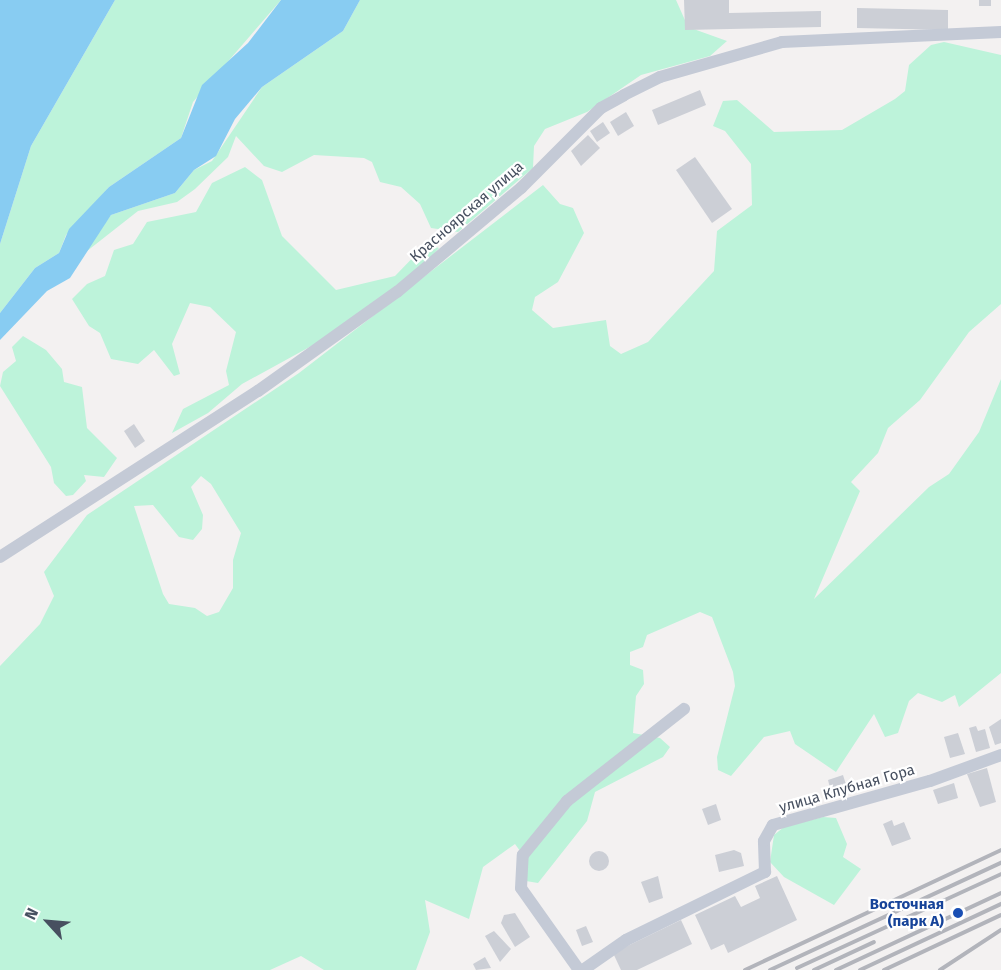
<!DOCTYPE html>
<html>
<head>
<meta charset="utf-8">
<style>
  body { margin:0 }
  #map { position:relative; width:1001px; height:970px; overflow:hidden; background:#f3f1f1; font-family:"Fira Sans",sans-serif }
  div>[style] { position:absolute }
  .green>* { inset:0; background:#bdf3da }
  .water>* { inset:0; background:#88ccf2 }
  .building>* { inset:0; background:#cccfd6 }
  .round { border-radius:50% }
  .street>* { height:12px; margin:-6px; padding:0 6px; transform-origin:6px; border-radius:6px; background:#c4cad6 }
  .rail>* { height:4px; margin:-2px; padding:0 2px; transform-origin:2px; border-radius:2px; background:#b2b4bb }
  .dots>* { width:16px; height:16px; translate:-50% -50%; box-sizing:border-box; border:3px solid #fff; border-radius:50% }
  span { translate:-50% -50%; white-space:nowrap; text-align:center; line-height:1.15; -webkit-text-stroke:4.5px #fff; paint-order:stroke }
  .street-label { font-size:15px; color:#475060 }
  .transit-label { font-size:15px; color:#164399; font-weight:700 }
  .right { translate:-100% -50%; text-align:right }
  .north { position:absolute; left:18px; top:892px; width:60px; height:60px; -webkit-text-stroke:4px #fff; paint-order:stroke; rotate:296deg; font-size:16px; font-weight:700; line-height:24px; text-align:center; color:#475060 }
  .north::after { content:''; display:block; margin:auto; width:21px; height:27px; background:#475060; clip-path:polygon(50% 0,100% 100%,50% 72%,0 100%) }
</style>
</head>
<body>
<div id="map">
  <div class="green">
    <i style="clip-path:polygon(115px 0,281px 0,193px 102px,181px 138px,109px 187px,66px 235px,59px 253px,35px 268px,0 313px,0 244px,31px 146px)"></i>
    <i style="clip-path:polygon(360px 0,676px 0,688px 27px,727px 41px,710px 56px,641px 75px,587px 112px,545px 129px,534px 146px,533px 168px,458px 232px,431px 228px,420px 204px,401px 187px,380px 182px,372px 162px,364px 158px,314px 155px,282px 172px,264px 166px,236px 136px,228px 157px,195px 189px,177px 202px,138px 211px,82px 255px,111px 215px,175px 193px,194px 170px,212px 161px,262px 87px,343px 31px)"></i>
    <i style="clip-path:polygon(evenodd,944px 42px,1001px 55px,1001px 304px,969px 332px,920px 400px,888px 428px,878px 453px,851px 482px,860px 491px,814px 599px,929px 487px,949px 474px,979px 432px,1001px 379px,1001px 673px,959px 707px,955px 695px,942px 702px,918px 693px,909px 701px,898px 733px,885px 737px,874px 714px,836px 772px,795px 744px,790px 731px,764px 737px,731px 776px,718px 770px,717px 757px,735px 686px,733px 672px,712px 617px,700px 612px,647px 635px,643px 647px,630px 652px,630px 665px,643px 670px,644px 684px,636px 696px,633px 733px,660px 738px,670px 747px,663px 757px,595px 792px,587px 821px,538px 883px,526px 881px,523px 855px,515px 844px,483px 867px,469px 919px,425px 900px,430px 932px,416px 970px,324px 970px,301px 956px,270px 970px,0 970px,0 666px,40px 624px,54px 596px,44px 572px,87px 515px,299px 373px,543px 185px,560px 204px,573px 208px,584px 233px,558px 282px,535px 297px,532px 310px,553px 328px,606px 320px,610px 346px,621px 354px,648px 342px,714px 271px,717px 231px,752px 205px,751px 164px,725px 131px,713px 126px,723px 101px,737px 100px,774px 132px,842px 130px,895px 99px,905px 91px,909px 65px,931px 45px,944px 42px,201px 476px,211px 484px,241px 533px,233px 560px,233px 588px,219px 612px,207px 616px,195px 608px,169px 604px,163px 594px,134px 506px,153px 505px,179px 537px,193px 540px,202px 529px,203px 515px,191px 487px,201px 476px)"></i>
    <i style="clip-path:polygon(245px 167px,262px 180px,282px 236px,336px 290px,395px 276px,426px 244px,439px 248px,421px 269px,315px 344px,242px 384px,208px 413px,172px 433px,183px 409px,229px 385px,226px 371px,236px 332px,210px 307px,190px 303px,172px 344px,180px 374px,174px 376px,154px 350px,138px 364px,111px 359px,100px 333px,89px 326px,72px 299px,87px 284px,105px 276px,114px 250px,133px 244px,147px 222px,196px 212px,212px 183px)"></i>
    <i style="clip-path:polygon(23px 336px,46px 350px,62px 369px,64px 382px,82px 387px,87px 428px,117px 458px,104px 477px,84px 475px,86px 481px,73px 495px,66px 496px,54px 483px,51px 467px,0 386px,3px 372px,16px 361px,12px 347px)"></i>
    <i style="clip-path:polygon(823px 817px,836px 818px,847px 844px,843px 857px,861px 869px,834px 905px,784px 877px,770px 862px,774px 835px,784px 827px)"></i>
  </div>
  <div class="water">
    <i style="clip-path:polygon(0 0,115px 0,31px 146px,0 244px)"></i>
    <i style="clip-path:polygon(281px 0,360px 0,343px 31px,262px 87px,235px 119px,216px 156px,194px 170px,175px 193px,111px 215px,70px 278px,47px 291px,0 340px,0 313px,35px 268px,59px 253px,69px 229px,109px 187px,181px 138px,202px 85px,248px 43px)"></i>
  </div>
  <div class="building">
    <i style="clip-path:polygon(684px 0,729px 0,729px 13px,821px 11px,821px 27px,685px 30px)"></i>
    <i style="clip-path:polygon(979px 0,991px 0,991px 6px,979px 6px)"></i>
    <i style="clip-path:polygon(857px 8px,948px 10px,948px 30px,857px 28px)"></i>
    <i style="clip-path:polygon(700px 90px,706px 105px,658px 125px,652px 110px)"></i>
    <i style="clip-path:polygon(626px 112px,634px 126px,618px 136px,610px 122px)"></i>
    <i style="clip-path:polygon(603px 122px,610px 133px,597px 142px,590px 131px)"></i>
    <i style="clip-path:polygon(588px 135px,600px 148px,581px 166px,571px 151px)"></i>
    <i style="clip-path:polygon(695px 157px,732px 209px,712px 223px,676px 170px)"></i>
    <i style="clip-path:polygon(134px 424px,145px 441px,135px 448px,124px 431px)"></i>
    <i style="clip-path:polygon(1001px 719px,1001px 743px,995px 745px,989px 727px)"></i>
    <i style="clip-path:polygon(976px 726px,978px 731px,985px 729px,990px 748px,976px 752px,969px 728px)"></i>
    <i style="clip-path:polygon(958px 733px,965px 754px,950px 758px,944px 737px)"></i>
    <i style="clip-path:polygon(987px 768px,996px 802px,980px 807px,967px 774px)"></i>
    <i style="clip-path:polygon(843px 775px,848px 791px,832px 796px,828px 780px)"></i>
    <i style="clip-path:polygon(954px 783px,958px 798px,938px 804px,933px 790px)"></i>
    <i style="clip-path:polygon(716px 804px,721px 820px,708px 825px,702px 809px)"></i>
    <i style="clip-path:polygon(892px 820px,894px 826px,904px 822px,911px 839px,892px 846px,883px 824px)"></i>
    <i style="clip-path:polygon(734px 850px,741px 853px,744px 866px,719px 872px,715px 855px)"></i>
    <i class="round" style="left:589px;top:851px;width:20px;height:20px"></i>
    <i style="clip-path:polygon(658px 876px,663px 898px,649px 903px,641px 882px)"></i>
    <i style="clip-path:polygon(777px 876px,797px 920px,728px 953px,724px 944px,711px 950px,695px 915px,735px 896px,741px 907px,760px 898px,755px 886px)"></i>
    <i style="clip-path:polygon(515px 913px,530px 937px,515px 947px,501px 923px,504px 915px)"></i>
    <i style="clip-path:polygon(681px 920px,692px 944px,637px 970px,621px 970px,613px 953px)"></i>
    <i style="clip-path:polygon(586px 926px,593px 942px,582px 946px,576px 930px)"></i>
    <i style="clip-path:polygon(494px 931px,511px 949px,500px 962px,485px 936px)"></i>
    <i style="clip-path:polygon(485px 957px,491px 968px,476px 970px,473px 964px)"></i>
  </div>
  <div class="street">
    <i style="left:0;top:557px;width:307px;rotate:-32.8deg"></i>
    <i style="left:258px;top:391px;width:171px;rotate:-35.5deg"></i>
    <i style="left:397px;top:292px;width:162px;rotate:-40deg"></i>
    <i style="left:521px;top:188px;width:113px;rotate:-45deg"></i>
    <i style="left:601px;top:108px;width:26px;rotate:-29deg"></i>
    <i style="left:624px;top:95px;width:40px;rotate:-26.6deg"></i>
    <i style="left:660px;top:77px;width:127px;rotate:-16deg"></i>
    <i style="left:782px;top:42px;width:219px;rotate:-2.6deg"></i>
    <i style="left:579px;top:970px;width:100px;rotate:-125.3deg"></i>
    <i style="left:521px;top:888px;width:33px;rotate:-87deg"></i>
    <i style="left:523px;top:855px;width:70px;rotate:-50.8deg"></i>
    <i style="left:567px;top:801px;width:149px;rotate:-38.2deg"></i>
    <i style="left:583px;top:970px;width:52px;rotate:-34.9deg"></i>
    <i style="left:626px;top:940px;width:155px;rotate:-26.1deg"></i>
    <i style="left:765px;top:872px;width:31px;rotate:-92deg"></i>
    <i style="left:764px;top:841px;width:18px;rotate:-61deg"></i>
    <i style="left:773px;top:825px;width:163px;rotate:-15.7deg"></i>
    <i style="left:930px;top:781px;width:76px;rotate:-20.1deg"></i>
  </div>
  <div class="rail">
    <i style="left:797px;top:968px;width:225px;rotate:-24.7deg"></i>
    <i style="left:745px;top:970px;width:283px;rotate:-25.1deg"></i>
    <i style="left:770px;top:970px;width:255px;rotate:-24.9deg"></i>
    <i style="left:814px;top:970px;width:66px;rotate:-25deg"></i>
    <i style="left:836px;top:970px;width:182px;rotate:-25deg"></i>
    <i style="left:860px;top:970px;width:156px;rotate:-25.1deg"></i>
    <i style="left:884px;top:970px;width:129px;rotate:-25.2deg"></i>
    <i style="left:940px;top:970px;width:73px;rotate:-33.3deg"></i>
  </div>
  <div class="dots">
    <i style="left:958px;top:913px;background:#1a4fb4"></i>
  </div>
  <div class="street-label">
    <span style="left:467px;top:212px;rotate:-41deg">Красноярская улица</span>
    <span style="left:847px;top:789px;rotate:-16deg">улица Клубная Гора</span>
  </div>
  <div class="transit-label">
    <span class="right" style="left:944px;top:913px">Восточная<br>(парк А)</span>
  </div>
  <div class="north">N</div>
</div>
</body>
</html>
